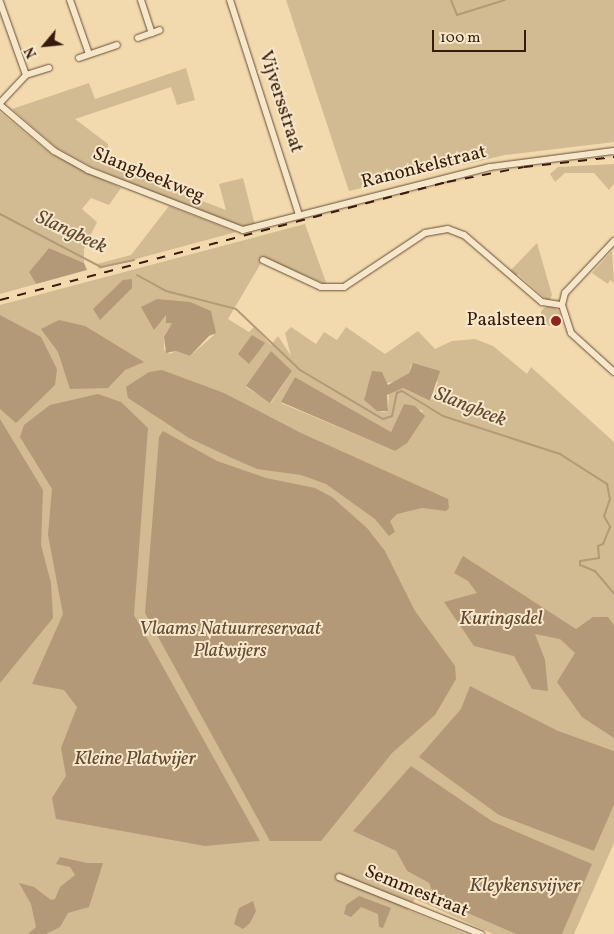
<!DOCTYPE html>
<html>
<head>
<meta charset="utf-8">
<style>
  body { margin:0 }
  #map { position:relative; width:614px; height:934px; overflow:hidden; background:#f2daae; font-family:Vollkorn,serif }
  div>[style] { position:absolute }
  .green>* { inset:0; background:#d2ba92 }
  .round { border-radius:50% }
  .water>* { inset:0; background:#b39977 }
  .stream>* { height:2px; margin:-1px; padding:0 1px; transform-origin:1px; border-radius:1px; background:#b39977 }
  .roads { filter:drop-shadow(0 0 1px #664c34) drop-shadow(0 0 1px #664c34) }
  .minor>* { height:6px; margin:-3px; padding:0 3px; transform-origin:3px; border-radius:3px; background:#f7e7ca }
  .rail>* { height:2px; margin-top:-1px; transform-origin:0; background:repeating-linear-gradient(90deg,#381c0b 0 9px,transparent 0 18px) }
  .dots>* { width:14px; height:14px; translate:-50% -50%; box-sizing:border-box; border:2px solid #f7e7ca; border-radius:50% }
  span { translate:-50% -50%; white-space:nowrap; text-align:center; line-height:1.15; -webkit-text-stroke:4px #f7e7ca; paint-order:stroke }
  .street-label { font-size:19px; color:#381c0b }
  .poi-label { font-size:19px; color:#381c0b }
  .right { translate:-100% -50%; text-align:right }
  .park-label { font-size:19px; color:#664b34; font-style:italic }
  .water-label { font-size:20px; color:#634831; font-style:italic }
  .north { position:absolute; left:20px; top:20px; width:50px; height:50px; -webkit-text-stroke:4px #f7e7ca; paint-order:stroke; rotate:242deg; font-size:14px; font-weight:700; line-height:20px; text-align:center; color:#381c0b }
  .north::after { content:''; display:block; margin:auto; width:18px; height:22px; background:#381c0b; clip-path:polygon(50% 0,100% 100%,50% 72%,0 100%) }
  .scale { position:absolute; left:432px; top:30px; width:94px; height:22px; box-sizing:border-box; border:2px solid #381c0b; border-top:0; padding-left:6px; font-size:15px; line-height:18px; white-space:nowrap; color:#381c0b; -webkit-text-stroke:4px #f7e7ca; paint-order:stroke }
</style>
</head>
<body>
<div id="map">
  <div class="green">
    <i style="clip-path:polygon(286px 0,614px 0,614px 142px,505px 155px,349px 191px)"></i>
    <i style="clip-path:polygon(186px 68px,195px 100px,177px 105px,171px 87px,75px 119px,108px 144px,107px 165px,226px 210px,219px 184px,243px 178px,255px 225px,244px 226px,222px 221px,90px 166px,57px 148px,12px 109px,89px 83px,95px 99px)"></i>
    <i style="clip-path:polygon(0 112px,51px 154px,121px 188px,109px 205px,91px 198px,82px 209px,97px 222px,84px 249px,84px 263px,49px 248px,29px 272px,36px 284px,0 294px)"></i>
    <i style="clip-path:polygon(614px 164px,614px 184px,609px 190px,594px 173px,565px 173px,555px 182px,550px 174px,558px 167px)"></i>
    <i style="clip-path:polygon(169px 206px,236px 232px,99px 269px,97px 264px,131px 255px)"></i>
    <i style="clip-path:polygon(evenodd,305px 224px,327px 285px,264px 258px,228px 319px,249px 332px,254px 327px,271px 345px,278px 336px,291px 356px,285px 333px,291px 327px,316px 344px,324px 332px,337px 340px,346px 327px,385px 354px,418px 331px,435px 349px,452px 341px,475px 339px,493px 346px,527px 374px,531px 367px,614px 442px,614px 751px,556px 730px,594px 851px,614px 805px,614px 843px,574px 934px,562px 934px,591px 864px,492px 821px,419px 772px,372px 840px,396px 851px,407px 871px,429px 883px,435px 899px,516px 934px,493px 934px,415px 899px,408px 910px,466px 934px,0 934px,0 305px,305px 224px,154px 302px,190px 302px,214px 335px,190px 356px,176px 351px,170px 354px,164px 350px,164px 337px,172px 323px,166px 315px,142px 307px,154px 302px,305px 224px,271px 352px,292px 371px,271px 403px,246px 387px,271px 352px,305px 224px,411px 365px,438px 382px,433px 399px,429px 401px,403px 388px,389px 392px,388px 411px,382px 412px,365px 395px,372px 382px,383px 374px,386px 383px,395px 382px,409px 373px,411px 365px,305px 224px,295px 377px,391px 432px,404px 404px,423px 411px,395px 451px,281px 403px,295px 377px)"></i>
    <i style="clip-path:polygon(537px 243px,552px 295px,549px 302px,518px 274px,516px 276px,510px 271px)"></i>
    <i style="clip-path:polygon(612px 251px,614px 283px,610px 280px,608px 284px,592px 273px)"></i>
    <i class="round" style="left:540px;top:306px;width:20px;height:20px"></i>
  </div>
  <div class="water">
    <i style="clip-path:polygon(49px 248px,84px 263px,87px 270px,36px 284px,29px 272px)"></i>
    <i style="clip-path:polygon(132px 279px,132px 288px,100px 320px,93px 309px,123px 280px)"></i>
    <i style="clip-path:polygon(157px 299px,190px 302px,211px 311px,216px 333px,209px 336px,190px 356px,176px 351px,166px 353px,164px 337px,172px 323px,166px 323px,166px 315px,154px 330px,141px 307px)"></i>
    <i style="clip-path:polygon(0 315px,41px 337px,57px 369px,55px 385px,16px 423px,0 409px)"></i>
    <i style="clip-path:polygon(59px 320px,85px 326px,144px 362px,125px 370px,108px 388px,70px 389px,58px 352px,41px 329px)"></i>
    <i style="clip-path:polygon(252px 335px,265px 343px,249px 364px,238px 354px)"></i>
    <i style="clip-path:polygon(271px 351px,292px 371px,270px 403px,246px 386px)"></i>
    <i style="clip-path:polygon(413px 363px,440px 371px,430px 401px,403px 388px,387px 395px,388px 411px,377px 411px,364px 400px,372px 371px,382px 372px,388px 385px,409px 373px)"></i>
    <i style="clip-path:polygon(162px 370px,224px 393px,301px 433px,448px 499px,449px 508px,446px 511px,422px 508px,397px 514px,390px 521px,395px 532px,389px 536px,375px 519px,326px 484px,301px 475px,257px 469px,234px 459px,189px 438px,128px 398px,126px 387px,149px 372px)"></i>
    <i style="clip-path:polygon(295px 377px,391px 432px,404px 404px,415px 406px,425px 416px,407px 443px,395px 451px,281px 402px)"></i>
    <i style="clip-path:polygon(98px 394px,121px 402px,148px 428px,134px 615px,260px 841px,205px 846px,56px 819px,52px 798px,66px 776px,61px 748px,77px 707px,64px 690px,32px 684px,63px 614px,48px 535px,52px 489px,20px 437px,24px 425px,50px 405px)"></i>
    <i style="clip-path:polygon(0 419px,43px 490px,41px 545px,51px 583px,53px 618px,0 683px)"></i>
    <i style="clip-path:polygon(163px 431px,217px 461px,266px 478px,315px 488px,332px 497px,367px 528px,385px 551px,415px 611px,455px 666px,456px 679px,435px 715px,392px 753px,321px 841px,270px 841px,145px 613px,159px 437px)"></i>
    <i style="clip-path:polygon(463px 556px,576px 629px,593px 617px,608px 617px,614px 625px,614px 738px,582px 717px,557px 682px,575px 653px,560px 639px,535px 634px,545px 660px,548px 691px,532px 689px,514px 656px,474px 646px,444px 602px,477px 593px,468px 581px,454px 573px)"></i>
    <i style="clip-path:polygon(470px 686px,556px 730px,614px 751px,614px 805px,594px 851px,499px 815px,419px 757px,461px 709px)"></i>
    <i style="clip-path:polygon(411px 766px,492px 821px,592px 864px,562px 934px,516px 934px,435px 899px,429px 883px,407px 871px,396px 851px,353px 831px)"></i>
    <i style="clip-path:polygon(60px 857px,87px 863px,103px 863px,89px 907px,68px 913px,60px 927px,46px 934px,28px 934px,36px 927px,31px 904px,19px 883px,34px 887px,51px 900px,55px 899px,60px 887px,75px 875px,70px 867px,56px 864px)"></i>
    <i style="clip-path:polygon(359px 896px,391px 908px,383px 928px,379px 927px,378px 914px,361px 907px,351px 917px,344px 914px,346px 905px)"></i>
    <i style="clip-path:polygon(253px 901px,256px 911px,250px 923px,243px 929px,234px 924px,239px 908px)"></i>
  </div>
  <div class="stream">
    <i style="left:451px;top:0;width:16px;rotate:68deg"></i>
    <i style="left:457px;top:15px;width:50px;rotate:-17.4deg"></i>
    <i style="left:0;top:214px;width:114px;rotate:27.7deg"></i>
    <i style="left:101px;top:267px;width:34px;rotate:-12deg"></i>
    <i style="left:137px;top:275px;width:33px;rotate:29deg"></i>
    <i style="left:166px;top:291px;width:72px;rotate:14.4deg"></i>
    <i style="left:236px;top:309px;width:88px;rotate:43.6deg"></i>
    <i style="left:300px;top:370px;width:96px;rotate:30.6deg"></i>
    <i style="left:383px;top:419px;width:9px;rotate:-18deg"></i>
    <i style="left:392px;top:416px;width:24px;rotate:-78deg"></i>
    <i style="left:397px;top:393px;width:5px;rotate:-22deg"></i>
    <i style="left:402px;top:391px;width:48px;rotate:31.4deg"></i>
    <i style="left:443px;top:416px;width:123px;rotate:18deg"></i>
    <i style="left:560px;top:454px;width:56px;rotate:32.6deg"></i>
    <i style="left:607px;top:484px;width:15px;rotate:79deg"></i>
    <i style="left:610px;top:499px;width:18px;rotate:109deg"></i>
    <i style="left:604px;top:516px;width:13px;rotate:61deg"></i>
    <i style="left:610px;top:527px;width:18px;rotate:112deg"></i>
    <i style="left:603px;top:544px;width:5px;rotate:158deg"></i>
    <i style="left:598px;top:546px;width:12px;rotate:85deg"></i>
    <i style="left:599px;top:558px;width:19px;rotate:171deg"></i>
    <i style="left:580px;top:561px;width:4px;rotate:90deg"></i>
    <i style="left:580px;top:565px;width:16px;rotate:22deg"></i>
    <i style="left:595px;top:571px;width:30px;rotate:50deg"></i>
  </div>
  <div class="roads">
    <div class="minor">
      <i style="left:70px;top:0;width:57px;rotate:70.6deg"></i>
      <i style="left:141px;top:0;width:35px;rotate:72deg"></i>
      <i style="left:230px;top:0;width:226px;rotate:72.2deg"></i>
      <i style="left:0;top:2px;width:77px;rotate:70.4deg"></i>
      <i style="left:138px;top:38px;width:23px;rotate:-20deg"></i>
      <i style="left:79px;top:58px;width:40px;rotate:-18.9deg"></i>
      <i style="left:0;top:103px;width:38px;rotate:-47deg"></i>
      <i style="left:26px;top:75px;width:24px;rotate:-17deg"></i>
      <i style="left:0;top:105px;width:71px;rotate:40.4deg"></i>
      <i style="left:54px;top:151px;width:39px;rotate:29deg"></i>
      <i style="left:88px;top:170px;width:166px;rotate:21.2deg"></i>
      <i style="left:243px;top:230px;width:255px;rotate:-14.3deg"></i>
      <i style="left:490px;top:167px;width:125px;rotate:-7.4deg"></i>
      <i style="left:614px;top:241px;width:71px;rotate:133.3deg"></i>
      <i style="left:565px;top:293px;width:12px;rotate:104deg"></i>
      <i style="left:562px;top:305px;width:29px;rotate:72deg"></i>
      <i style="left:571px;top:333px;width:58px;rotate:42.2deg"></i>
      <i style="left:263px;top:260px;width:64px;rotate:25deg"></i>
      <i style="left:321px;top:287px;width:23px"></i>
      <i style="left:344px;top:287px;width:97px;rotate:-33.7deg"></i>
      <i style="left:425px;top:233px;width:23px;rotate:-10deg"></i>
      <i style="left:448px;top:229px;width:17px;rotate:21deg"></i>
      <i style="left:464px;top:235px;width:103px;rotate:40.7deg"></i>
      <i style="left:542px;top:302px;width:20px;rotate:9deg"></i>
      <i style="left:339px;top:877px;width:153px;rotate:21.9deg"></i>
    </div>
  </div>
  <div class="rail">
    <i style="left:0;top:300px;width:462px;rotate:-14.8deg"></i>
    <i style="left:447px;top:182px;width:78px;rotate:-11deg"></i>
    <i style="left:524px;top:167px;width:91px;rotate:-6.3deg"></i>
  </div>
  <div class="dots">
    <i style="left:556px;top:321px;background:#8f2418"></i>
  </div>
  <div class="street-label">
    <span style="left:280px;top:102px;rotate:72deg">Vijversstraat</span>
    <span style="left:424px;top:168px;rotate:-14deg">Ranonkelstraat</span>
    <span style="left:148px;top:176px;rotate:22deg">Slangbeekweg</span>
    <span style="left:416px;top:892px;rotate:22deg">Semmestraat</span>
  </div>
  <div class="poi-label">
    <span class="right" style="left:546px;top:321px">Paalsteen</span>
  </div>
  <div class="park-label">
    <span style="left:230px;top:641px">Vlaams Natuurreservaat<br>Platwijers</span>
  </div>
  <div class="water-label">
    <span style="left:71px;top:233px;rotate:25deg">Slangbeek</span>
    <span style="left:470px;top:408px;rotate:22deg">Slangbeek</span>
    <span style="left:501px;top:619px">Kuringsdel</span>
    <span style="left:135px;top:759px">Kleine Platwijer</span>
    <span style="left:525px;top:886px">Kleykensvijver</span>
  </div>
  <div class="north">N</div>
  <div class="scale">100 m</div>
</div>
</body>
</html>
